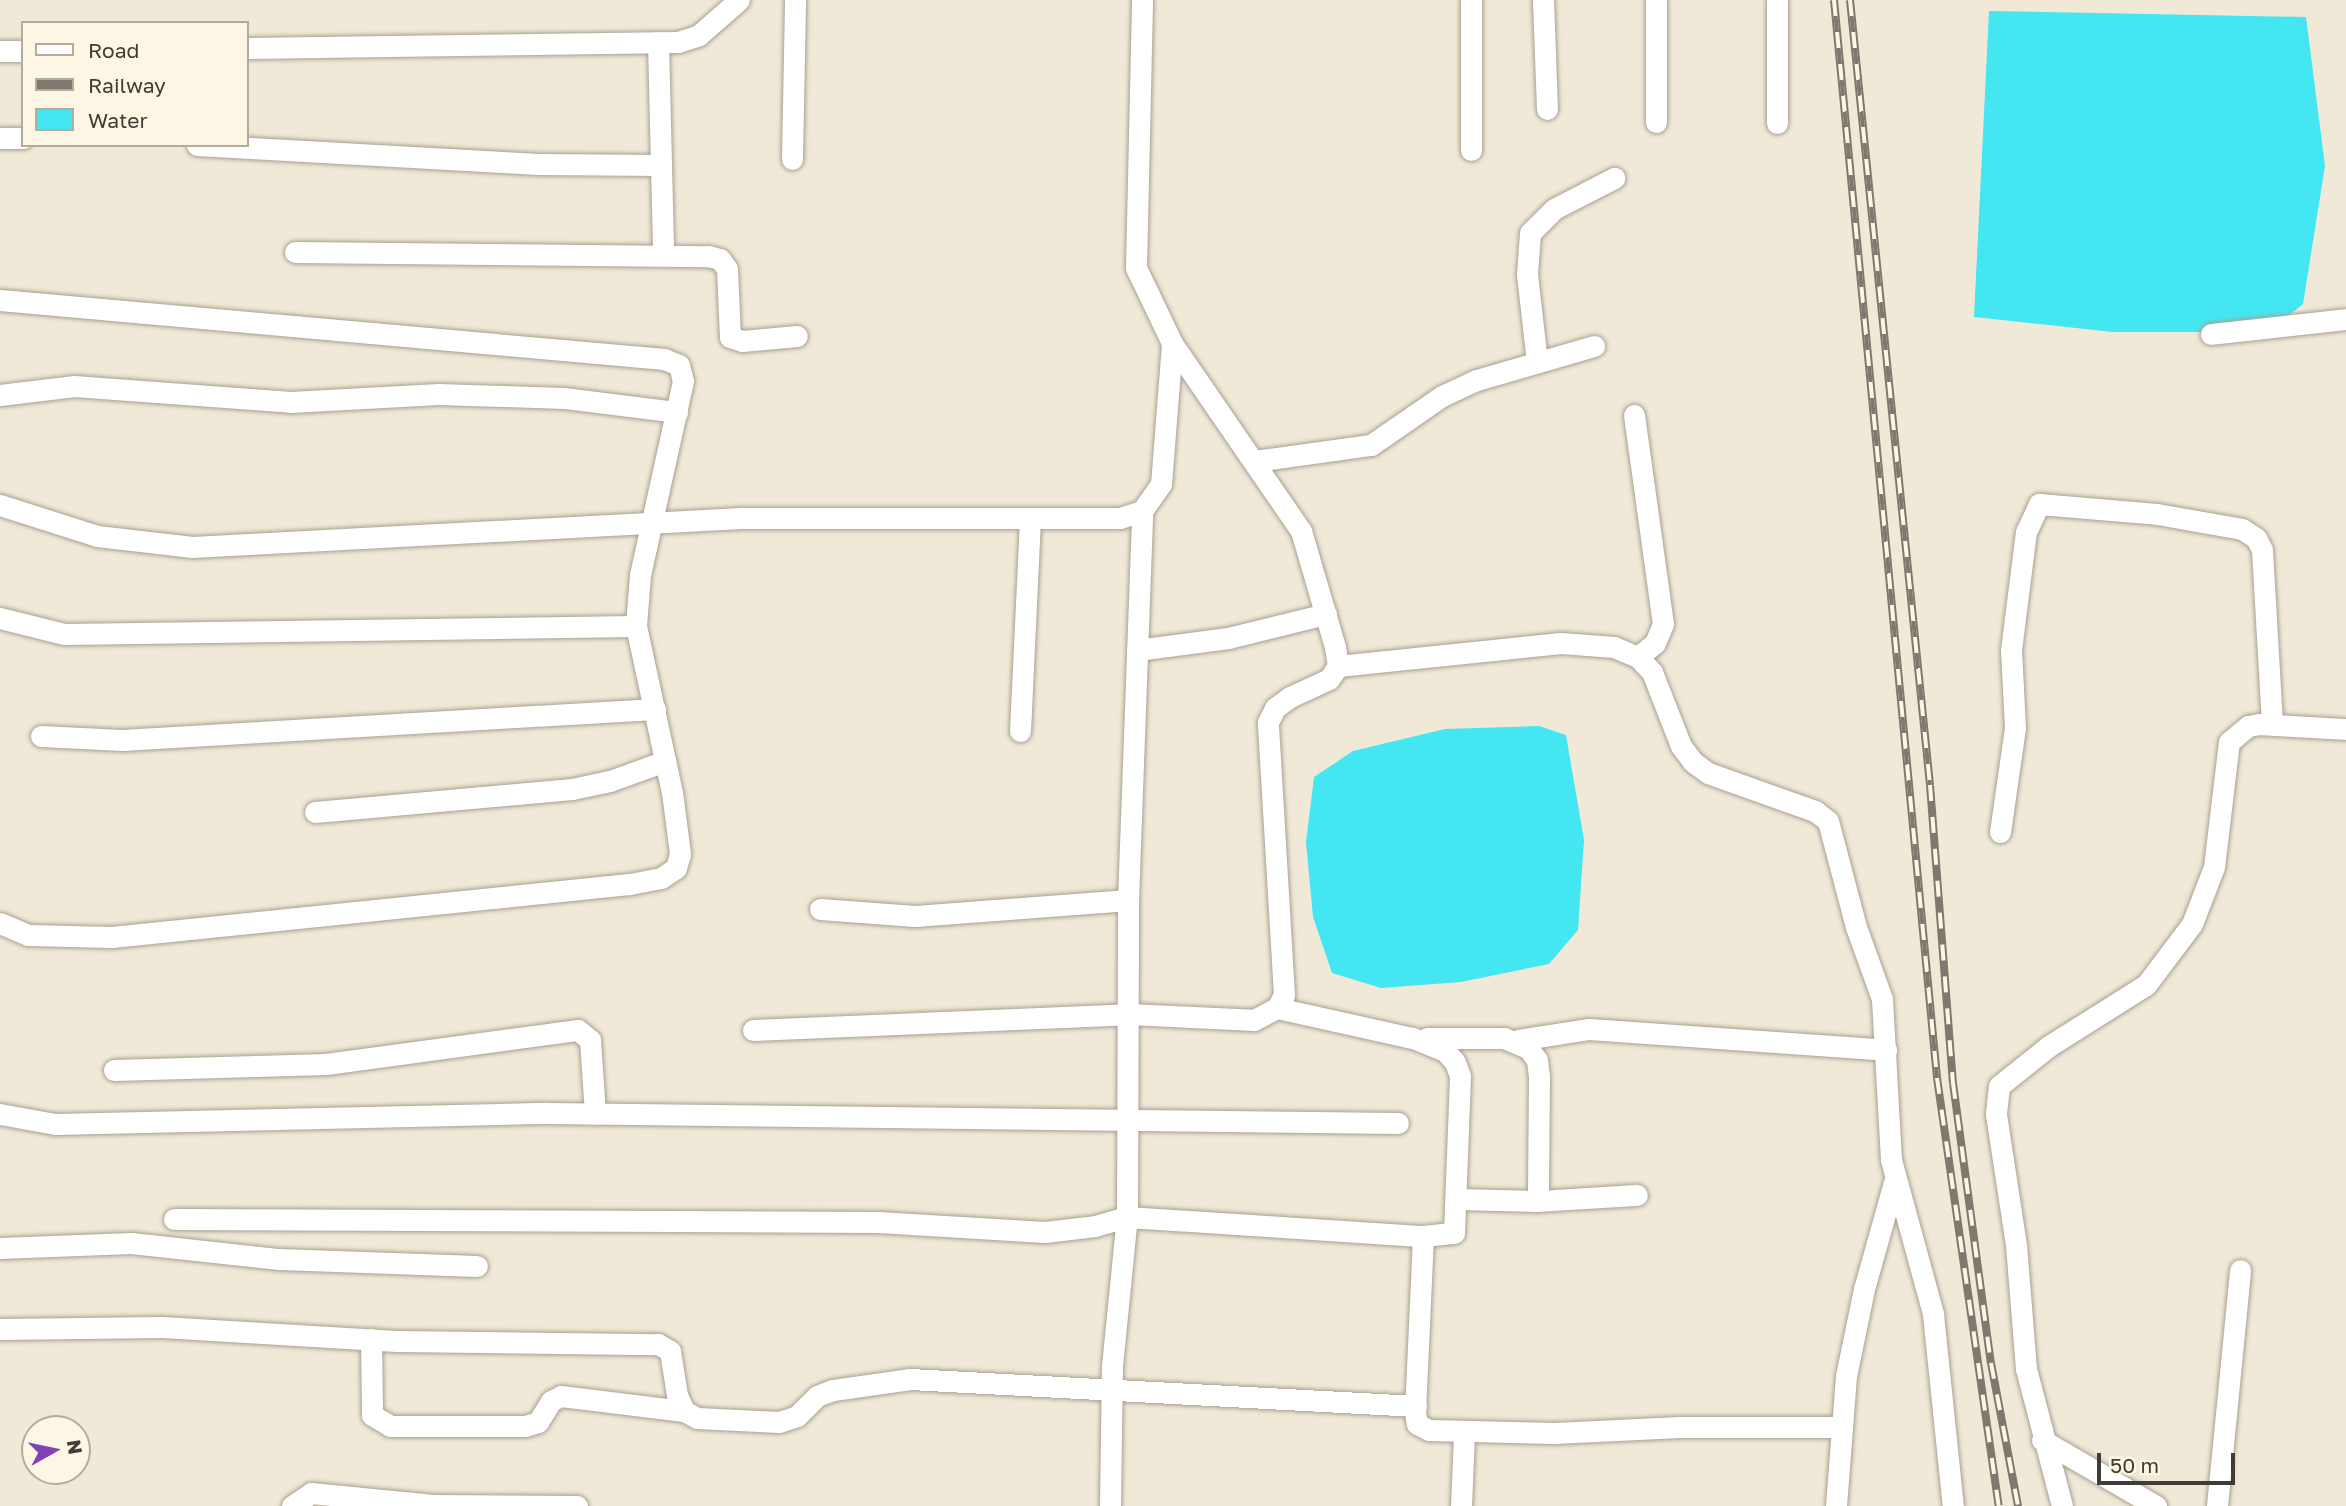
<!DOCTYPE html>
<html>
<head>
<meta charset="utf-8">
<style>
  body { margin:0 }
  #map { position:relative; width:2346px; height:1506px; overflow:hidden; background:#f1e9d8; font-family:"Golos Text",sans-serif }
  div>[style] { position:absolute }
  .water>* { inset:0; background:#44e6f2 }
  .roads { filter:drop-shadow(0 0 2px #a8a091) drop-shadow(0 0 2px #a8a091) }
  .minor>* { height:21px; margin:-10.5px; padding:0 10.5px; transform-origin:10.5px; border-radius:10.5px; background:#fff }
  .rail>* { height:8px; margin-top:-4px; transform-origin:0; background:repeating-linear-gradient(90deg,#fef6e5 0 16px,#7e796f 0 32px); box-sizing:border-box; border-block:2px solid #7e796f }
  span { translate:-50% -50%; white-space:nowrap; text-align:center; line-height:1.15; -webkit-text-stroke:6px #fef6e5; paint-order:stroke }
  .legend { position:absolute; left:21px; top:21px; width:228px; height:126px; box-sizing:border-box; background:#fef6e5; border:2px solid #b2ac9f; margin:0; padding:9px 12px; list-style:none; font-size:21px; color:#403c36 }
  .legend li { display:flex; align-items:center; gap:14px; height:35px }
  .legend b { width:35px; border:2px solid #b2ac9f }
  .north { position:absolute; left:21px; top:1415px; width:70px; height:70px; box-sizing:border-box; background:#fef6e5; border:2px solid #b2ac9f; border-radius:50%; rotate:81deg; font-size:19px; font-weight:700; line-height:28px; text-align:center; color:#403c36 }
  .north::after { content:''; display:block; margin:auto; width:24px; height:32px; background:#8242b6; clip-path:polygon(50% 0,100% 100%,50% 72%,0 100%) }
  .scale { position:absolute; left:2097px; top:1453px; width:138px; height:32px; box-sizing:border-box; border:4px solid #403c36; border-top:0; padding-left:9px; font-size:21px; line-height:24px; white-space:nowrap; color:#403c36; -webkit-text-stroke:5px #fef6e5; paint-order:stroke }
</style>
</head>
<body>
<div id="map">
  <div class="water">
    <i style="clip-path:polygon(1989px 11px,2306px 17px,2325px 166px,2303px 304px,2268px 332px,2113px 332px,1974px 317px)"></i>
    <i style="clip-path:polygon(1539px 726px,1566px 735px,1584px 840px,1578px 930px,1549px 964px,1461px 982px,1381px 988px,1332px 973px,1313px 917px,1306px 842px,1314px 777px,1353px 751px,1445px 729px)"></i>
  </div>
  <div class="roads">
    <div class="minor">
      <i style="left:1543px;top:0;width:109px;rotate:87.9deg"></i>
      <i style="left:1777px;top:0;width:123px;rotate:90deg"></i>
      <i style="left:658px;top:42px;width:212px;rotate:88.6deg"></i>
      <i style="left:247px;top:48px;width:431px;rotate:-0.8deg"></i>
      <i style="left:678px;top:42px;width:22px;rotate:-18deg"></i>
      <i style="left:699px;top:35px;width:53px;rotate:-41.2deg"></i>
      <i style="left:0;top:51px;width:23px"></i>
      <i style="left:1656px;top:122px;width:122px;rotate:-90deg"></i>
      <i style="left:0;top:138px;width:23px"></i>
      <i style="left:197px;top:145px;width:342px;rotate:3.2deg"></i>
      <i style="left:538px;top:164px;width:123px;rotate:0.5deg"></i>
      <i style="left:1471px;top:150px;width:150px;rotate:-90deg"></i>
      <i style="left:792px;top:159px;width:159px;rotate:-88.9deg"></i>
      <i style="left:295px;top:252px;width:413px;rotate:0.6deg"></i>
      <i style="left:708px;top:256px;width:12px;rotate:14deg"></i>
      <i style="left:720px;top:259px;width:12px;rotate:55deg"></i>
      <i style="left:727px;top:269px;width:68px;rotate:87.5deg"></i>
      <i style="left:730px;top:337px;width:13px;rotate:18deg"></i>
      <i style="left:742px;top:341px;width:55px;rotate:-5.2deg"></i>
      <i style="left:0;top:300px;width:667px;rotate:5.08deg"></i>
      <i style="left:664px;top:359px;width:16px;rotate:22deg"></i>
      <i style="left:679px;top:365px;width:16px;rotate:76deg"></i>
      <i style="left:683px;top:381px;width:199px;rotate:102.5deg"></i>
      <i style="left:640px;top:575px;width:51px;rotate:94.5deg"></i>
      <i style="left:636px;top:626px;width:170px;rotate:77.8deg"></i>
      <i style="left:672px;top:792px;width:63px;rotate:82.6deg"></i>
      <i style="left:680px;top:854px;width:15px;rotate:106deg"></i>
      <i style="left:676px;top:868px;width:18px;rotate:146deg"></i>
      <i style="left:661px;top:878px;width:33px;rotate:169deg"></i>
      <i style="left:629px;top:884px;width:520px;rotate:174.15deg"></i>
      <i style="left:112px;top:937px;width:84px;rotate:-178.6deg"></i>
      <i style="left:28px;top:935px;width:30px;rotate:-157deg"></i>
      <i style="left:2211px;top:334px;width:136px;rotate:-6.3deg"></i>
      <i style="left:1537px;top:362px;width:89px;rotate:-96.5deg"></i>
      <i style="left:1527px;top:274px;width:41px;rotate:-85.8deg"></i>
      <i style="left:1530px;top:233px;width:34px;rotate:-45deg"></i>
      <i style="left:1554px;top:209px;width:68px;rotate:-27.3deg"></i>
      <i style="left:0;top:395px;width:75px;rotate:-6.9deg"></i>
      <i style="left:74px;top:386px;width:217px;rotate:4.2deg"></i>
      <i style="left:290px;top:402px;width:149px;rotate:-3.1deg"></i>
      <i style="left:439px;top:394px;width:125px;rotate:1.8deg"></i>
      <i style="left:564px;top:398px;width:114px;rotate:7.1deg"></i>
      <i style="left:1634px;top:415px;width:211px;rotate:82.1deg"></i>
      <i style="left:1663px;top:624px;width:21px;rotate:113deg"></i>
      <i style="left:1655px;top:643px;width:22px;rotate:141deg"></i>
      <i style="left:1255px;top:461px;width:117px;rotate:-7.9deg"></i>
      <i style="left:1371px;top:445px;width:86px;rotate:-34.6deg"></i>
      <i style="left:1442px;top:396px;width:38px;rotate:-25deg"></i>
      <i style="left:1477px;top:380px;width:122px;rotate:-16.2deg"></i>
      <i style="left:0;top:505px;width:102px;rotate:17.7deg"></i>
      <i style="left:97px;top:536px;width:96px;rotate:6.6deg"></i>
      <i style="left:192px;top:547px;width:550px;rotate:-3.02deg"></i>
      <i style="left:741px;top:518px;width:379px"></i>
      <i style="left:1120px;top:518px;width:23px;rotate:-18deg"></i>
      <i style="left:1142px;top:511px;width:33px;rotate:-55deg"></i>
      <i style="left:1161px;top:484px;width:141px;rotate:-85.5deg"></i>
      <i style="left:0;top:618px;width:66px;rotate:14deg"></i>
      <i style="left:64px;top:634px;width:572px;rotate:-0.8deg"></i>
      <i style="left:1137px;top:650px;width:92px;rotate:-7.5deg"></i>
      <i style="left:1228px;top:638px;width:101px;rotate:-13.8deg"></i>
      <i style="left:1338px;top:666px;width:224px;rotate:-5.9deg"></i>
      <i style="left:1561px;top:643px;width:53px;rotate:4.3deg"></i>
      <i style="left:1614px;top:647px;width:26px;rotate:23deg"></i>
      <i style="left:1638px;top:657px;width:21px;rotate:47deg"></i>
      <i style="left:1652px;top:672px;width:79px;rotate:68.6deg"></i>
      <i style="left:1681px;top:746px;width:20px;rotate:53deg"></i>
      <i style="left:1693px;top:762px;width:19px;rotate:36deg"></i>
      <i style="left:1708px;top:773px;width:114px;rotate:19.6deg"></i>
      <i style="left:1815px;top:811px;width:16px;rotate:38deg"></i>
      <i style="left:1828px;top:821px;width:110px;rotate:75.2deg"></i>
      <i style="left:1856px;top:927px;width:77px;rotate:70.1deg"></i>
      <i style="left:1882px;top:999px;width:161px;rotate:86.8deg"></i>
      <i style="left:1891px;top:1160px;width:160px;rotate:74.7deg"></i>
      <i style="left:1933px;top:1314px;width:193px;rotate:84.1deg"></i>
      <i style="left:1020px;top:731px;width:213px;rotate:-87.3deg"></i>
      <i style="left:41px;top:736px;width:81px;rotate:2.8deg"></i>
      <i style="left:122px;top:740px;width:534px;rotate:-3.33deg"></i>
      <i style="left:315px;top:812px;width:258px;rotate:-5.1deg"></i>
      <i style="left:572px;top:789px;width:39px;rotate:-12deg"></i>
      <i style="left:610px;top:781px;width:59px;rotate:-20deg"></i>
      <i style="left:2000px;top:832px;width:105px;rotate:-81.8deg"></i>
      <i style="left:2015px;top:728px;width:78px;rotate:-92.9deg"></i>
      <i style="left:2011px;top:650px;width:119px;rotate:-82.8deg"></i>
      <i style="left:2026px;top:532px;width:31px;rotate:-65deg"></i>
      <i style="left:2039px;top:504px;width:118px;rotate:4.8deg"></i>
      <i style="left:2157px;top:514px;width:86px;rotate:10deg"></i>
      <i style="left:2242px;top:529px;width:17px;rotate:33deg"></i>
      <i style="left:2256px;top:538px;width:13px;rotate:63deg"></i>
      <i style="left:2262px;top:550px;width:174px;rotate:86.7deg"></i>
      <i style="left:820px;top:909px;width:95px;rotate:4.2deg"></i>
      <i style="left:915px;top:916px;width:214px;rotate:-4.3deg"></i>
      <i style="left:753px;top:1030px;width:376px;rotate:-2.4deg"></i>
      <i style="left:1129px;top:1014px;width:125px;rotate:2.7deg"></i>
      <i style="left:1254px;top:1020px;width:26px;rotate:-28deg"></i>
      <i style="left:1277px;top:1008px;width:15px;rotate:-62deg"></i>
      <i style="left:1284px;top:995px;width:273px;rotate:-93.4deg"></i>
      <i style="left:1268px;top:722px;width:16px;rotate:-63deg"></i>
      <i style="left:1275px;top:708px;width:19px;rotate:-36deg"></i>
      <i style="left:1290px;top:697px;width:43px;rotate:-24.8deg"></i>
      <i style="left:1329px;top:679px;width:16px;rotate:-55deg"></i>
      <i style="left:1338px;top:666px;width:19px;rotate:-99deg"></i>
      <i style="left:1335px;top:647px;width:121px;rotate:-106.3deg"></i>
      <i style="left:1301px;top:531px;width:228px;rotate:-124.5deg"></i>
      <i style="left:1172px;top:343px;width:83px;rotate:-115.6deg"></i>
      <i style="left:1136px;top:268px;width:268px;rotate:-88.7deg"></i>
      <i style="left:1427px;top:1038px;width:77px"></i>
      <i style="left:1504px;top:1038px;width:26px;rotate:23deg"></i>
      <i style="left:1528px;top:1048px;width:15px;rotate:53deg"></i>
      <i style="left:1537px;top:1060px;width:17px;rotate:83deg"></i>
      <i style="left:1539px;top:1077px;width:124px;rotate:90.5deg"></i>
      <i style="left:1518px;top:1040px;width:72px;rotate:-8.8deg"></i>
      <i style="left:1589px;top:1029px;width:298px;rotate:4deg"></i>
      <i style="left:114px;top:1070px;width:212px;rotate:-1.6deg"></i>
      <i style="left:326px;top:1064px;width:254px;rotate:-7.7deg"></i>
      <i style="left:578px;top:1030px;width:16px;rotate:40deg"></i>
      <i style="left:590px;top:1040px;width:74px;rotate:86.1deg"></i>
      <i style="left:0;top:1114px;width:56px;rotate:10.3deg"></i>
      <i style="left:55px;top:1124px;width:492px;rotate:-1.3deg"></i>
      <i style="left:547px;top:1113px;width:851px;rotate:0.67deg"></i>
      <i style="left:1458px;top:1199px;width:80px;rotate:1.4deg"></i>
      <i style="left:1538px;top:1201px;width:99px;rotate:-3.5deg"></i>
      <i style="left:174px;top:1219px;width:704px;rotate:0.24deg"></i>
      <i style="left:878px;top:1222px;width:167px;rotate:3.4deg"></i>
      <i style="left:1045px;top:1232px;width:50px;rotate:-6.8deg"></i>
      <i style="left:1095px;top:1226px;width:33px;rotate:-16deg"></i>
      <i style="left:1127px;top:1217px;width:297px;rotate:3.7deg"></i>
      <i style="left:1423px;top:1236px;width:31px;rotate:-6deg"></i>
      <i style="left:1454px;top:1233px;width:157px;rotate:-87.8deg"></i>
      <i style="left:1460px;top:1076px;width:15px;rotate:-110deg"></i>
      <i style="left:1455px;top:1062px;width:15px;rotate:-132deg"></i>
      <i style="left:1445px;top:1051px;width:35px;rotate:-158deg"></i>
      <i style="left:1412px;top:1038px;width:138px;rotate:-167.5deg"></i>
      <i style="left:1423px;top:1236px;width:176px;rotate:92.6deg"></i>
      <i style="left:1415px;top:1412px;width:12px;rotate:81deg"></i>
      <i style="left:1417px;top:1424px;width:13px;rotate:27deg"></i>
      <i style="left:1429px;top:1430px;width:125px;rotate:1.4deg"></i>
      <i style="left:1554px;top:1433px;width:126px;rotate:-2.7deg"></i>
      <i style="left:1680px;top:1427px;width:162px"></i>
      <i style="left:0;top:1248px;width:131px;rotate:-2.2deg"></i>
      <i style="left:131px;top:1243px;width:149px;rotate:6.2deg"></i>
      <i style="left:279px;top:1259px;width:198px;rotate:2deg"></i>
      <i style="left:0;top:1329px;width:162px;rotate:-0.7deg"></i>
      <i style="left:162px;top:1327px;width:235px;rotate:3.4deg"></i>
      <i style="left:397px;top:1341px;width:261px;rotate:0.7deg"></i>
      <i style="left:658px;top:1344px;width:14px;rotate:30deg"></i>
      <i style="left:670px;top:1351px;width:45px;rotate:81deg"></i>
      <i style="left:677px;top:1395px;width:17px;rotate:66deg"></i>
      <i style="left:684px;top:1411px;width:15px;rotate:28deg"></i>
      <i style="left:697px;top:1418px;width:82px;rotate:2.8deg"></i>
      <i style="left:779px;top:1422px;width:19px;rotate:-18deg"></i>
      <i style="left:797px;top:1416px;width:28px;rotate:-45deg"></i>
      <i style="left:817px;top:1396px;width:17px;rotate:-21deg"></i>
      <i style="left:833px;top:1390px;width:78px;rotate:-8.1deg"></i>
      <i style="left:910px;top:1379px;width:507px;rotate:3.05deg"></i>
      <i style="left:371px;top:1339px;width:76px;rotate:89.2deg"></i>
      <i style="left:372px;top:1415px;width:21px;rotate:31deg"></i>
      <i style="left:390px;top:1426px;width:135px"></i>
      <i style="left:525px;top:1426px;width:14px;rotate:-17deg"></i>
      <i style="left:538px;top:1422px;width:25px;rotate:-58deg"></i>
      <i style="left:551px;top:1401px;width:11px;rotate:-27deg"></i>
      <i style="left:561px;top:1396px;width:124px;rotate:7deg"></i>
      <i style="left:2042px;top:1440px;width:132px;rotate:30.1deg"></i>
      <i style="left:292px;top:1506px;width:23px;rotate:-34deg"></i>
      <i style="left:311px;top:1493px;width:123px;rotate:5.6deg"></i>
      <i style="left:433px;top:1505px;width:144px;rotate:0.4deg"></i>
      <i style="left:1110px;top:1506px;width:140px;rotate:-89.2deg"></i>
      <i style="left:1112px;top:1366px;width:150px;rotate:-84.3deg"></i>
      <i style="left:1127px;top:1217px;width:317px;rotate:-89.8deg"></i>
      <i style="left:1128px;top:900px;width:389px;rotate:-87.9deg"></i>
      <i style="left:1461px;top:1506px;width:73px;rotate:-87.6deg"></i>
      <i style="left:1836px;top:1506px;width:130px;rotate:-85.6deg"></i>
      <i style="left:1846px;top:1376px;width:89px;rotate:-78.3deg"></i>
      <i style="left:1864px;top:1289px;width:111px;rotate:-74.3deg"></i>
      <i style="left:2062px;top:1506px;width:142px;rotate:-104.7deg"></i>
      <i style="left:2026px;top:1369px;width:124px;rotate:-94.6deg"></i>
      <i style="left:2016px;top:1245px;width:133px;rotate:-98.7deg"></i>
      <i style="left:1996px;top:1114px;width:28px;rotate:-84deg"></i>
      <i style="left:1999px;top:1086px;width:64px;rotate:-38.7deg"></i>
      <i style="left:2049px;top:1046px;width:115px;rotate:-32.2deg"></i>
      <i style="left:2146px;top:985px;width:76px;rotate:-53deg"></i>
      <i style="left:2192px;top:924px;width:61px;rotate:-68.9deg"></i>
      <i style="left:2214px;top:867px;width:126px;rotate:-83.2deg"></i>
      <i style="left:2229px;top:742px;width:25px;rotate:-40deg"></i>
      <i style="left:2248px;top:726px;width:11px;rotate:-10deg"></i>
      <i style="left:2259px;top:724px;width:87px;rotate:3.3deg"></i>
      <i style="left:2217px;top:1506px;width:237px;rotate:-84.4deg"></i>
    </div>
  </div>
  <div class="rail">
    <i style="left:1834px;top:0;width:1083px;rotate:84.54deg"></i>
    <i style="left:1937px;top:1078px;width:432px;rotate:81.8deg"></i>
    <i style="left:1850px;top:0;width:789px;rotate:84.18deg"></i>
    <i style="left:1930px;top:785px;width:299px;rotate:85.6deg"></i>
    <i style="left:1953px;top:1083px;width:283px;rotate:82.3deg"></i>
    <i style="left:1991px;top:1363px;width:146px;rotate:79.3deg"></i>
  </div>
  <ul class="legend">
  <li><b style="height:9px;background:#fff"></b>Road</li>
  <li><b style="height:9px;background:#7e796f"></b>Railway</li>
  <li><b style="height:19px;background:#44e6f2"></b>Water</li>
  </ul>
  <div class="north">N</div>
  <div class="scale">50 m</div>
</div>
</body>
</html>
